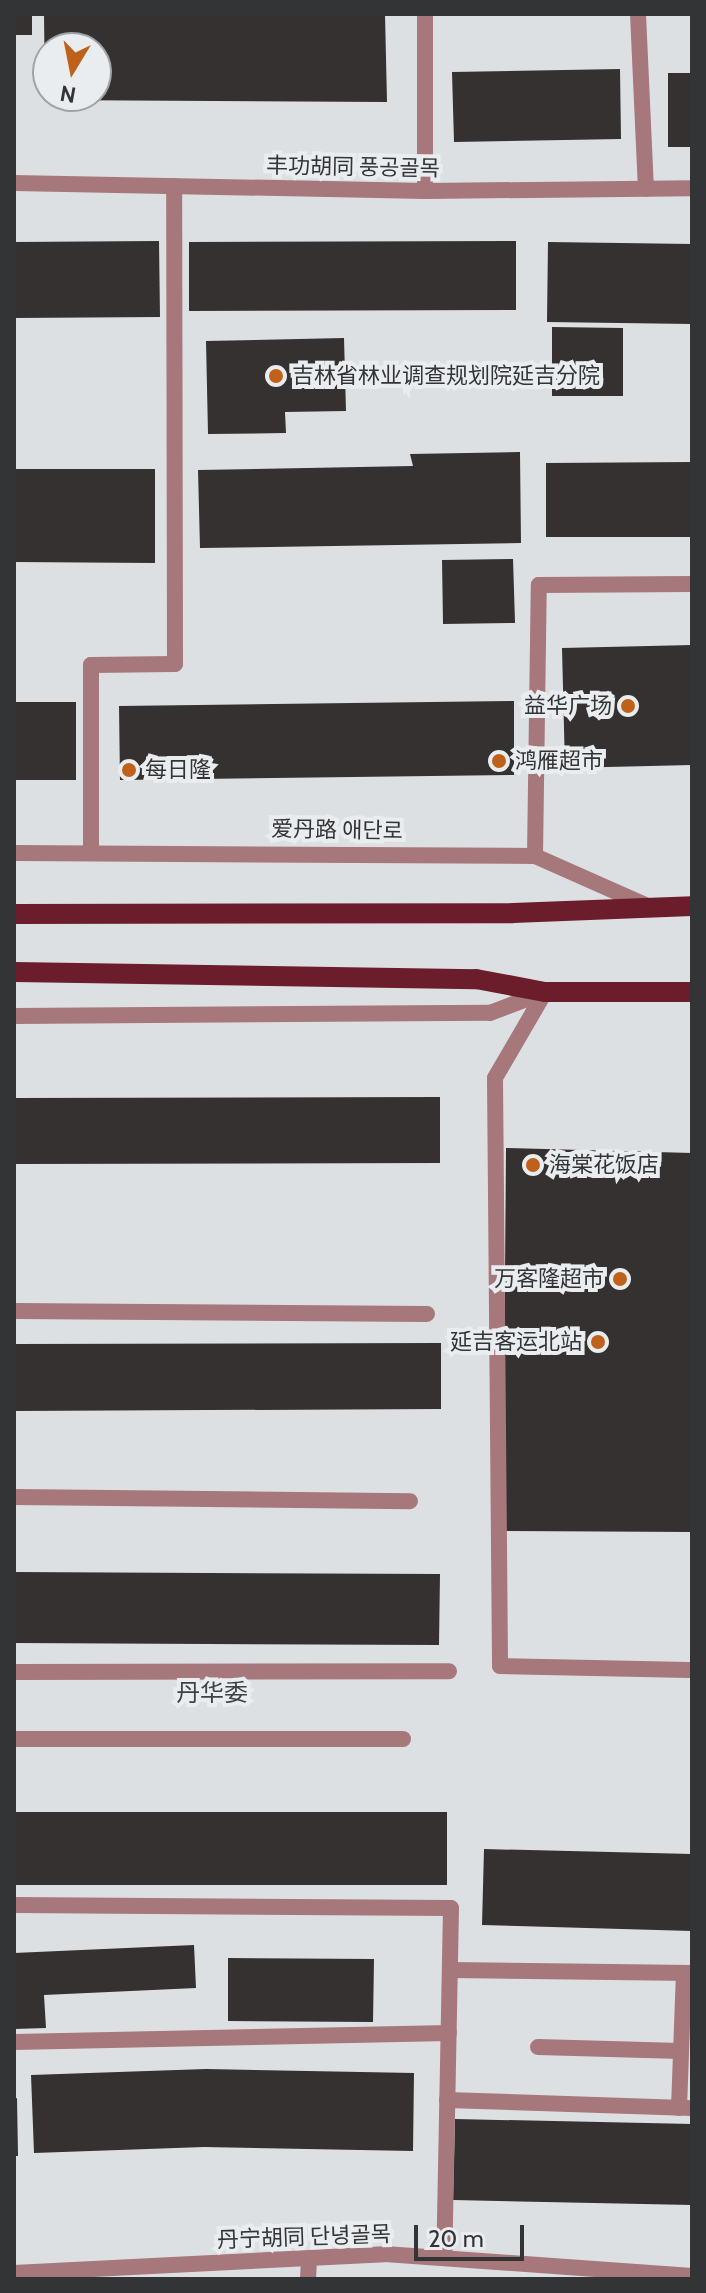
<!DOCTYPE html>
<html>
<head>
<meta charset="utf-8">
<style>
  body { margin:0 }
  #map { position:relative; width:706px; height:2293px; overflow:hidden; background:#dde0e3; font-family:Cabin,"Noto Sans SC","Noto Sans KR",sans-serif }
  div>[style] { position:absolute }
  .building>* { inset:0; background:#343130 }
  .service>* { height:16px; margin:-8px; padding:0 8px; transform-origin:8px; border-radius:8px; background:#a6777b }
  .minor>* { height:16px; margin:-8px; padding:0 8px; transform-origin:8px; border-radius:8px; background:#a6777b }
  .tertiary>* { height:16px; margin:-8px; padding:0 8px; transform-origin:8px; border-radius:8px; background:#a6777b }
  .primary>* { height:20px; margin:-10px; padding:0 10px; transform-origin:10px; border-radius:10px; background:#6c1d2b }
  .dots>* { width:22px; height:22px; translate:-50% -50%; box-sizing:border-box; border:4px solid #eaedf0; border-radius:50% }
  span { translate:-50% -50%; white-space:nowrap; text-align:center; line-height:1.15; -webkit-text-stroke:8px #eaedf0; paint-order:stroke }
  .street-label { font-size:22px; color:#333435 }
  .poi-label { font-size:22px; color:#333435 }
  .left { translate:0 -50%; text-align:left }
  .right { translate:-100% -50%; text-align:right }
  .neighbourhood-label { font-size:24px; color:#3f4143 }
  .frame { position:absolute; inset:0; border:16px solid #333435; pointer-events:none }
  .north { position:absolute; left:32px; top:32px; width:80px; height:80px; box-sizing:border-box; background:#eaedf0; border:2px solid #a1a3a5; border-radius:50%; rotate:190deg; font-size:22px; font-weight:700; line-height:32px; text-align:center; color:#333435 }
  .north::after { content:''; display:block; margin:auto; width:28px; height:36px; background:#c0611b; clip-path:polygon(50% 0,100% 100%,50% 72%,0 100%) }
  .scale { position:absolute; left:414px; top:2225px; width:110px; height:36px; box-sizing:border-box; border:4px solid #333435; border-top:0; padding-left:10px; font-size:24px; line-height:28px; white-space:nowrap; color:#333435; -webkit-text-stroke:6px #eaedf0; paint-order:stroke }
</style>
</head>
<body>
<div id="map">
  <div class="building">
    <i style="clip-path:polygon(14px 14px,32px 14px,32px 35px,14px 35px)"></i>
    <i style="clip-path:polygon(evenodd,44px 14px,385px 14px,387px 102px,45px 100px,44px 14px,48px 48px,96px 48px,96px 96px,48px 96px,48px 48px)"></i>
    <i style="clip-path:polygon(620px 69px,621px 139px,454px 142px,452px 72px)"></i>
    <i style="clip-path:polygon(668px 73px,692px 73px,692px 147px,668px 147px)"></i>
    <i style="clip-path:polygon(159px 241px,160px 317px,14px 318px,14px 242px)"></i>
    <i style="clip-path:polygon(516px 241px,516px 310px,189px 311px,189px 242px)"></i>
    <i style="clip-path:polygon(548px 242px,692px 244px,692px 324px,547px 322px)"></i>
    <i style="clip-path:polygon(552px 327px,623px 328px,623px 396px,552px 396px)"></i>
    <i style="clip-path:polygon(344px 338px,346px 411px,285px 412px,286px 433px,208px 434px,206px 341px)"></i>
    <i style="clip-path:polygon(520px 452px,521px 543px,200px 548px,198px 470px,413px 466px,410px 454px)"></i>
    <i style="clip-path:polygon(692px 462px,692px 537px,546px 537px,546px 463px)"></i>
    <i style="clip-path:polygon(14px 469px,155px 469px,155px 563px,14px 562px)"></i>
    <i style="clip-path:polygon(513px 559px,515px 623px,443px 624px,442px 560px)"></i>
    <i style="clip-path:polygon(692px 645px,692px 765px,565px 768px,562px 648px)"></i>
    <i style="clip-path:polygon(514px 701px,514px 775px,120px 780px,119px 706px)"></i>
    <i style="clip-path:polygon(14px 702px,76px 702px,76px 780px,14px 780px)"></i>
    <i style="clip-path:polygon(440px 1097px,440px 1163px,14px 1164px,14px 1098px)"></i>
    <i style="clip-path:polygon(506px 1148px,692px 1153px,692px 1532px,503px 1531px)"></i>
    <i style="clip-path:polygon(441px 1343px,441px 1409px,14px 1411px,14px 1344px)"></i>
    <i style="clip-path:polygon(14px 1572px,440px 1574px,439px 1645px,14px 1643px)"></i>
    <i style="clip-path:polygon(14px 1812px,447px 1812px,447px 1885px,14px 1885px)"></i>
    <i style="clip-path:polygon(484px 1849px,692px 1854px,692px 1931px,482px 1925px)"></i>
    <i style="clip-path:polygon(194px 1945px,196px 1988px,44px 1995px,46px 2028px,14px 2029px,14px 1953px)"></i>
    <i style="clip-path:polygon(228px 1958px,374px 1959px,373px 2022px,228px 2021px)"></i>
    <i style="clip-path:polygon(206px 2069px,414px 2073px,413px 2151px,204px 2147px,34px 2153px,31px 2075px)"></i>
    <i style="clip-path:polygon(17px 2098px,18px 2156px,14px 2156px,14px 2099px)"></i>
    <i style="clip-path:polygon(455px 2119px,692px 2124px,692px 2205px,453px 2200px)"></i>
  </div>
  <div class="service">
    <i style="left:91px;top:852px;width:187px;rotate:-90deg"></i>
    <i style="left:91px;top:665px;width:84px;rotate:-0.7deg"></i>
    <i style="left:175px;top:664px;width:478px;rotate:-90.1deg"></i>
    <i style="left:545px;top:992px;width:99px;rotate:120.2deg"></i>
    <i style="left:495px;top:1078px;width:588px;rotate:89.51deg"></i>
    <i style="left:500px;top:1666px;width:189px;rotate:1.2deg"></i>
    <i style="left:14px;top:1311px;width:413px;rotate:0.4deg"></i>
    <i style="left:14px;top:1497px;width:396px;rotate:0.6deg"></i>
    <i style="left:14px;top:1672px;width:435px;rotate:-0.1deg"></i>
    <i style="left:14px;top:1739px;width:389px"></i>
    <i style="left:14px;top:1905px;width:437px;rotate:0.4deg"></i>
    <i style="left:451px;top:1908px;width:350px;rotate:91.1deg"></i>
    <i style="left:450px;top:1970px;width:242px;rotate:0.7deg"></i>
    <i style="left:14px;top:2042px;width:435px;rotate:-1.2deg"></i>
    <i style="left:538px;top:2047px;width:143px;rotate:1.6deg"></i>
    <i style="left:447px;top:2100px;width:245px;rotate:1.9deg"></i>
    <i style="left:679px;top:2108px;width:135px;rotate:-87.9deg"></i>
    <i style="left:308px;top:2279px;width:21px;rotate:-87deg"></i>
  </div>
  <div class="minor">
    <i style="left:425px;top:14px;width:177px;rotate:90deg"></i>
    <i style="left:638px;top:14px;width:175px;rotate:87.4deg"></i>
    <i style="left:14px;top:183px;width:411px;rotate:1.1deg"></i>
    <i style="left:425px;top:191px;width:267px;rotate:-0.6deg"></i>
    <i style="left:535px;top:856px;width:271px;rotate:-89.2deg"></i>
    <i style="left:539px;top:585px;width:153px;rotate:-0.4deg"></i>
    <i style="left:14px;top:2273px;width:371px;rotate:-2.9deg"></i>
    <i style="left:385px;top:2254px;width:308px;rotate:4.1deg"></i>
  </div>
  <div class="tertiary">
    <i style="left:14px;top:853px;width:521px;rotate:0.33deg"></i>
    <i style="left:535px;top:856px;width:124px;rotate:23.9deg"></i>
    <i style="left:14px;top:1016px;width:476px;rotate:-0.4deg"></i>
    <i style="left:490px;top:1013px;width:59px;rotate:-20.9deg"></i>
  </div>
  <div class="primary">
    <i style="left:14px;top:914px;width:499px;rotate:-0.1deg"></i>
    <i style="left:513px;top:913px;width:179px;rotate:-2.2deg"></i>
    <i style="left:14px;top:972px;width:462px;rotate:0.9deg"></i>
    <i style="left:476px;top:979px;width:70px;rotate:10.7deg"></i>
    <i style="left:545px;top:992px;width:147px"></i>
  </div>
  <div class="dots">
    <i style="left:276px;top:376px;background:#c0611b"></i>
    <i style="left:628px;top:706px;background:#c0611b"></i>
    <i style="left:499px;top:761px;background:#c0611b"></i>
    <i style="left:129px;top:770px;background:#c0611b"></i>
    <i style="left:533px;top:1165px;background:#c0611b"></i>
    <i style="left:620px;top:1279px;background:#c0611b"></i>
    <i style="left:598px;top:1342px;background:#c0611b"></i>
  </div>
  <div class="street-label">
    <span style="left:353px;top:167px;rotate:1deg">丰功胡同 풍공골목</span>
    <span style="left:337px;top:830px;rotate:1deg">爱丹路 애단로</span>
    <span style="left:304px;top:2237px;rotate:-2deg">丹宁胡同 단녕골목</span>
  </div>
  <div class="poi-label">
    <span class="left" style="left:292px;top:376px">吉林省林业调查规划院延吉分院</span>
    <span class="right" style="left:612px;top:706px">益华广场</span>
    <span class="left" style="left:515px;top:761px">鸿雁超市</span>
    <span class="left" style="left:145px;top:770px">每日隆</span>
    <span class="left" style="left:549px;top:1165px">海棠花饭店</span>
    <span class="right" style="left:604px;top:1279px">万客隆超市</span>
    <span class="right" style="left:582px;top:1342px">延吉客运北站</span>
  </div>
  <div class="neighbourhood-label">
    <span style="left:212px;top:1693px">丹华委</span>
  </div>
  <div class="frame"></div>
  <div class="north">N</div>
  <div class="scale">20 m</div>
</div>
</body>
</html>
